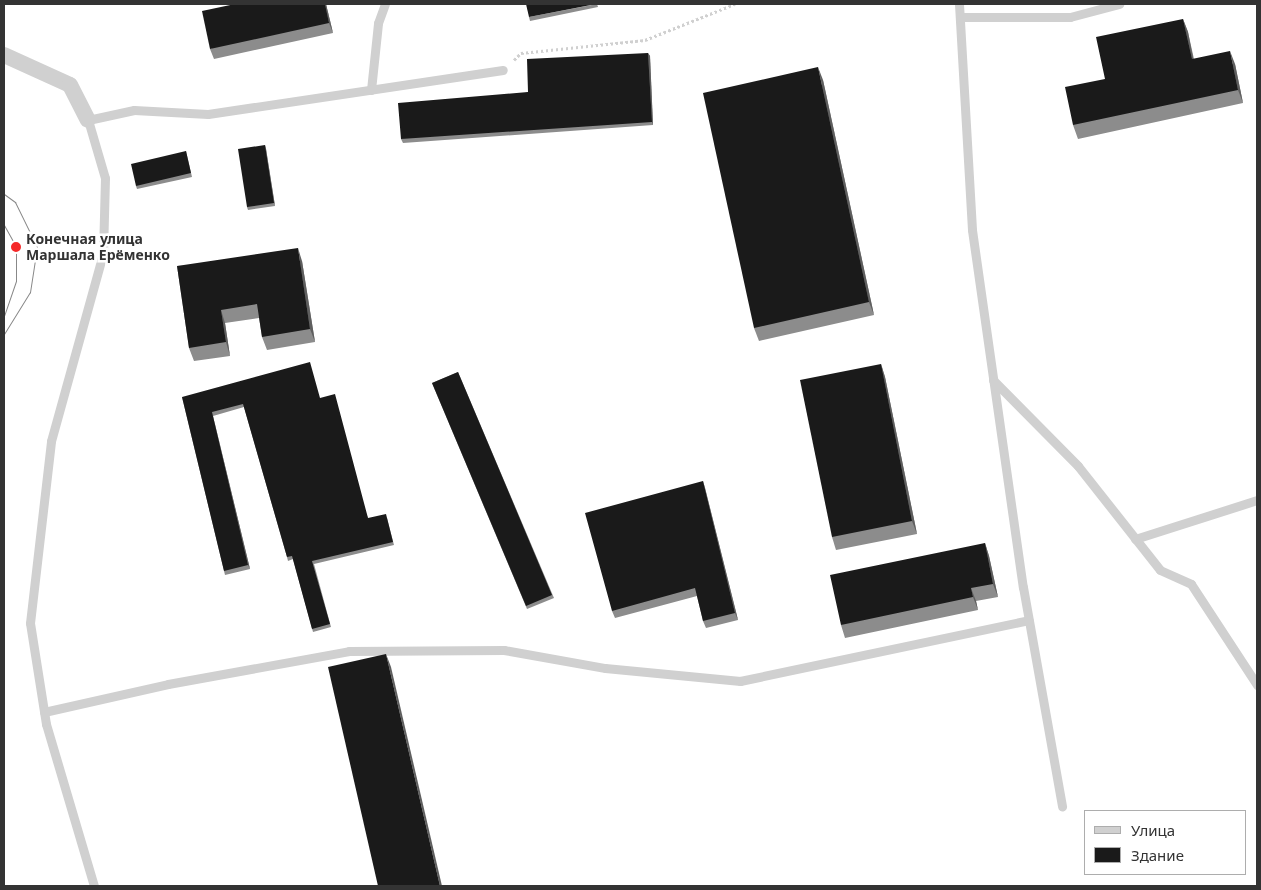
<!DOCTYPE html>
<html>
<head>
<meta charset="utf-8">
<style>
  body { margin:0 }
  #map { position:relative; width:1261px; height:890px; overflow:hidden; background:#fff; font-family:"Noto Sans",sans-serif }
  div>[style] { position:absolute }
  .path>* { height:3px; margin-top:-1.5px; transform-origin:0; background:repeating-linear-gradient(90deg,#d0d0d0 0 2.5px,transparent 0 5px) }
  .service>* { height:9px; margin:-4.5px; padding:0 4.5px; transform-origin:4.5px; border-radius:4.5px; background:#d0d0d0 }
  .minor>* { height:16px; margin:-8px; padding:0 8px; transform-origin:8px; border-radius:8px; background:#d0d0d0 }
  .tram>* { height:1px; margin:-0.5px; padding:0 0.5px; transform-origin:0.5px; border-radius:0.5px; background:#888 }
  .wall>* { inset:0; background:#8c8c8c }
  .shaded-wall>* { inset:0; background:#5f5f5f }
  .building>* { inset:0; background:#1a1a1a }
  .dots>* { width:14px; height:14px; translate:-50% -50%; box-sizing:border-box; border:2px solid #fff; border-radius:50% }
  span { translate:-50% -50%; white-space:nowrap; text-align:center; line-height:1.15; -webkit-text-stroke:5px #fff; paint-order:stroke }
  .poi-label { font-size:14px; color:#333; font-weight:700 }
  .left { translate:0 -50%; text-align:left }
  .frame { position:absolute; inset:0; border:5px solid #333; pointer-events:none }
  .legend { position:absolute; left:1084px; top:810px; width:162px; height:65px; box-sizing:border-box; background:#fff; border:1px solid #adadad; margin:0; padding:6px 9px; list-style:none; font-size:15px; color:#333 }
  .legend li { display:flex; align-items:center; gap:10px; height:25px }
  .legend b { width:25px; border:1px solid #adadad }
</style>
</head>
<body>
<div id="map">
  <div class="path">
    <i style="left:514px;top:60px;width:10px;rotate:-45deg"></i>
    <i style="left:521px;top:53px;width:125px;rotate:-6deg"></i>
    <i style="left:645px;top:40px;width:97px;rotate:-21.8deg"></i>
  </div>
  <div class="service">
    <i style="left:959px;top:4px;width:226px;rotate:86.7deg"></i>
    <i style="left:972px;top:230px;width:361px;rotate:81.9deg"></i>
    <i style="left:1023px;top:587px;width:223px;rotate:79.9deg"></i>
    <i style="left:960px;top:17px;width:110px"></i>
    <i style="left:1070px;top:17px;width:51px;rotate:-14.9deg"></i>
    <i style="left:371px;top:90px;width:67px;rotate:-84deg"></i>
    <i style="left:378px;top:23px;width:20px;rotate:-70deg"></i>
    <i style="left:993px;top:380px;width:121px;rotate:45.3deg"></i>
    <i style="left:1078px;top:466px;width:132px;rotate:51.7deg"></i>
    <i style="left:1160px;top:570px;width:34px;rotate:24deg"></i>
    <i style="left:1191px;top:584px;width:121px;rotate:56.8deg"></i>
    <i style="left:1135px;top:539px;width:128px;rotate:-17.7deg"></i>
    <i style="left:44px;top:712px;width:127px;rotate:-12.7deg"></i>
    <i style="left:168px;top:684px;width:184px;rotate:-10.3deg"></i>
    <i style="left:349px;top:651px;width:155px;rotate:-0.4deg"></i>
    <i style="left:504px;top:650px;width:103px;rotate:10.1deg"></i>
    <i style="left:605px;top:668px;width:136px;rotate:5.5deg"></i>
    <i style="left:740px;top:681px;width:295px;rotate:-11.9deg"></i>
    <i style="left:94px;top:886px;width:169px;rotate:-106.5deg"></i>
    <i style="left:46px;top:724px;width:102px;rotate:-99deg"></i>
    <i style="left:30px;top:623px;width:183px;rotate:-83.4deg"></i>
    <i style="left:51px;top:441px;width:194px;rotate:-74.5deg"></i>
    <i style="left:103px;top:254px;width:76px;rotate:-88.5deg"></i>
    <i style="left:105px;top:178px;width:60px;rotate:-106.3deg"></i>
    <i style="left:88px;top:120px;width:47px;rotate:-12.3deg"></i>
    <i style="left:134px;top:110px;width:74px;rotate:3.1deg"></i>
    <i style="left:208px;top:114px;width:298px;rotate:-8.5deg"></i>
  </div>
  <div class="minor">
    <i style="left:4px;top:55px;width:72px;rotate:24.4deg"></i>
    <i style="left:70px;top:85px;width:39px;rotate:63deg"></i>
  </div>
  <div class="tram">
    <i style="left:4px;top:194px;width:14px;rotate:36deg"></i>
    <i style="left:15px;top:202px;width:50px;rotate:63.9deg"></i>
    <i style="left:37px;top:247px;width:46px;rotate:98.8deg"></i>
    <i style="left:30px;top:292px;width:49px;rotate:121.8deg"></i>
    <i style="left:4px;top:225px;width:25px;rotate:61deg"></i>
    <i style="left:16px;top:247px;width:34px;rotate:90deg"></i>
    <i style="left:16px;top:281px;width:36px;rotate:109deg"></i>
  </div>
  <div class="wall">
    <i style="clip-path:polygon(326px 4px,333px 33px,214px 59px,210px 49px)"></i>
    <i style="clip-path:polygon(597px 4px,598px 7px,530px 21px,529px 17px)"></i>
    <i style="clip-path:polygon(1183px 19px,1188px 32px,1194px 59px,1235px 64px,1243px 103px,1078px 139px,1073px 125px,1105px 79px)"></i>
    <i style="clip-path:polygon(648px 53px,650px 56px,653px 125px,403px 143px,401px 139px,528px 92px)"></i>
    <i style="clip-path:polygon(823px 80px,874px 315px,759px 341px,754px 328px)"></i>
    <i style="clip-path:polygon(265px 145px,266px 149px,275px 206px,248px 210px,247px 207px)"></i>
    <i style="clip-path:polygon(186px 151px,192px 177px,137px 189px,136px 186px)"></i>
    <i style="clip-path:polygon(302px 261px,315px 342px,267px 350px,262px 337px,259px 318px,225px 323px,230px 356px,194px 361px,189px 348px,177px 266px)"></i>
    <i style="clip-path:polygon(881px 364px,885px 377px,917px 534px,836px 550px,832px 537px)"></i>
    <i style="clip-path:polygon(458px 372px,554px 598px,527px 609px,432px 383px)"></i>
    <i style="clip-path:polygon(182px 397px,320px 398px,368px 518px,387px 518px,394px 545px,314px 564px,331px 627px,313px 632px,293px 559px,288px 561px,287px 557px,244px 407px,213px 416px,250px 569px,225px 575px)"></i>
    <i style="clip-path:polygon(703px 481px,705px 488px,738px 620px,706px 628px,703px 621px,697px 596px,615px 618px,612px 611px)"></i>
    <i style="clip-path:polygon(985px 543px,989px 556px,998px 597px,976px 601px,978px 610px,845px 638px,841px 625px)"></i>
  </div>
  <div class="shaded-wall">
    <i style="clip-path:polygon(325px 4px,326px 4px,333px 33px,329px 23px)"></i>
    <i style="clip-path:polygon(1183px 19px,1188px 32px,1196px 73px,1192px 59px)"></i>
    <i style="clip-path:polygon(1230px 51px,1235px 64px,1243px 103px,1238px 90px)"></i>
    <i style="clip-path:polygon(648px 53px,650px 56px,653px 125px,652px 122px)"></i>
    <i style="clip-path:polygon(818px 67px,823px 80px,874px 315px,869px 302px)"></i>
    <i style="clip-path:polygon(265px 145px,266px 149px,275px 206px,274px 203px)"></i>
    <i style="clip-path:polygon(298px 248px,302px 261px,315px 342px,310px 329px)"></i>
    <i style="clip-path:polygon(221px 310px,225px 323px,230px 356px,226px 342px)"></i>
    <i style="clip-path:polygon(881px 364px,885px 377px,917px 534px,912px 521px)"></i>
    <i style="clip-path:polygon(212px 412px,213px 416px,250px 569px,248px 565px)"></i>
    <i style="clip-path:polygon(703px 481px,705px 488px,738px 620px,735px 613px)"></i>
    <i style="clip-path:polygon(985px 543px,989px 556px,998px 597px,993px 584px)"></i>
    <i style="clip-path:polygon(971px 588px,976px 601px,978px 610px,973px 597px)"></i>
    <i style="clip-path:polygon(386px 654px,391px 667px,442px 886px,440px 886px)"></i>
  </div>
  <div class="building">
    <i style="clip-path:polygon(235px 4px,325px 4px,329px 23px,210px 49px,202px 11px)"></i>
    <i style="clip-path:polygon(526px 4px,596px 4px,529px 17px)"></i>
    <i style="clip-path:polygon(1183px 19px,1192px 59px,1230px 51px,1238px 90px,1073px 125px,1065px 87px,1105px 79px,1096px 37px)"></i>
    <i style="clip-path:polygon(648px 53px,652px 122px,401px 139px,398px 103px,528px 92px,527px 59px)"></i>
    <i style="clip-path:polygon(818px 67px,869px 302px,754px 328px,703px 93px)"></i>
    <i style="clip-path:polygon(265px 145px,274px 203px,247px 207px,238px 149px)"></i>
    <i style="clip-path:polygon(186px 151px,191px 173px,136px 186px,131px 164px)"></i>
    <i style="clip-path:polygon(298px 248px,310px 329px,262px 337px,257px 304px,221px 310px,226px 342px,189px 348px,177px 266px)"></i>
    <i style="clip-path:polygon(310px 362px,320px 398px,335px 394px,368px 518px,386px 514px,393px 542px,312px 561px,330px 624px,312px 629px,292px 556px,287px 557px,243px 404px,212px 412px,248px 565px,224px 571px,182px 397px)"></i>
    <i style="clip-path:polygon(881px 364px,912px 521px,832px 537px,800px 380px)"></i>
    <i style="clip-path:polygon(458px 372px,552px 595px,526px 606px,432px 383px)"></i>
    <i style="clip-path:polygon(703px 481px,735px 613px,703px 621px,695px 588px,612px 611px,585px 513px)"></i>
    <i style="clip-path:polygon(985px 543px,993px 584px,971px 588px,973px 597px,841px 625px,830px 575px)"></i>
    <i style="clip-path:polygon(386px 654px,440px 886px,378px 886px,328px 667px)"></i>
  </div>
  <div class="dots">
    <i style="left:16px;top:247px;background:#f52929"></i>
  </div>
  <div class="poi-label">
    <span class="left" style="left:26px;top:247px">Конечная улица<br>Маршала Ерёменко</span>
  </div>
  <div class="frame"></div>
  <ul class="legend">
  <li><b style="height:6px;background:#d0d0d0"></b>Улица</li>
  <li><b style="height:14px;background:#1a1a1a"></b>Здание</li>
  </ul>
</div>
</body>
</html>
